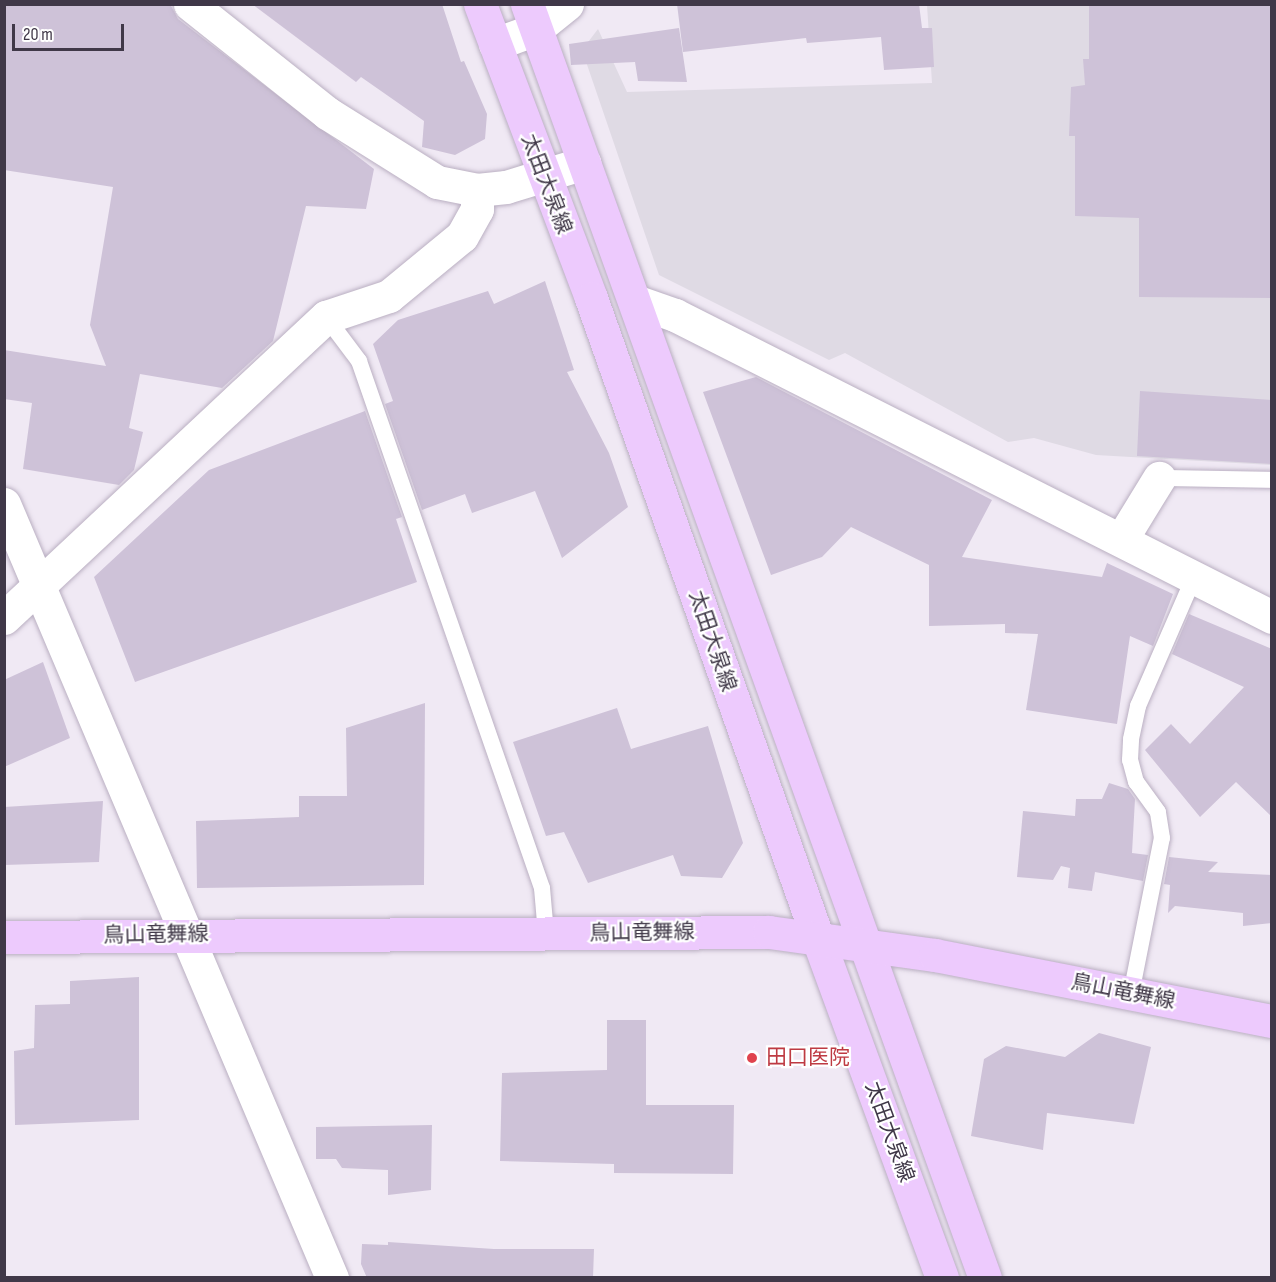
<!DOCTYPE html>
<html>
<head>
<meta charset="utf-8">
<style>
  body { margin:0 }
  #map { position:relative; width:1276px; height:1282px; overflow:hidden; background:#f0e9f4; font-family:"Sofia Sans Condensed","Noto Sans JP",sans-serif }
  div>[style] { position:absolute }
  .industrial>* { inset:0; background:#dfdae4 }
  .building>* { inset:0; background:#cec2d8 }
  .roads { filter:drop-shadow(0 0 2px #baafc2) drop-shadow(0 0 2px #baafc2) }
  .service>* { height:16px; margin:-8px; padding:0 8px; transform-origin:8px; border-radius:8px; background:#fff }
  .minor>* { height:33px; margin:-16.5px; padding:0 16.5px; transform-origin:16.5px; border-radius:16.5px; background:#fff }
  .tertiary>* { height:33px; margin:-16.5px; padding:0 16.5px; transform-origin:16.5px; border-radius:16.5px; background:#fff }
  .secondary>* { height:33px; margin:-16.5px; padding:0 16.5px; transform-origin:16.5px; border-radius:16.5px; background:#edcafd }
  .dots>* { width:16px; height:16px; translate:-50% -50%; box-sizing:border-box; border:3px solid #fff; border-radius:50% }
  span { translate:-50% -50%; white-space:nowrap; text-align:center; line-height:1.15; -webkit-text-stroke:4.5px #fff; paint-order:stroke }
  .street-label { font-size:21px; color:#403848 }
  .health-label { font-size:21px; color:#be3a42 }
  .left { translate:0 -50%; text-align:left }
  .frame { position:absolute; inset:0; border:6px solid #403848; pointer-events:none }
  .scale { position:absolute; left:12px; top:24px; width:112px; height:27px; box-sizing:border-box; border:3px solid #403848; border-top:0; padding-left:8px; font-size:18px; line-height:21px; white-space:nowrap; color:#403848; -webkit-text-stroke:4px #fff; paint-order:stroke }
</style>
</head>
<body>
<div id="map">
  <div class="industrial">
    <i style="clip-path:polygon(927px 5px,1271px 5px,1271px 465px,1096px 455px,1034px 438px,1008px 442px,845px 353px,829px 360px,659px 275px,582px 50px,598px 29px,627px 92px,932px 83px)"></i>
  </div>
  <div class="building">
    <i style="clip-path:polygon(4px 4px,170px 4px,178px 19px,374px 169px,366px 209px,306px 206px,273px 341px,222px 388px,140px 374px,129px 428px,143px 432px,134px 470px,119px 485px,23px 469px,32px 403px,4px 399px,4px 350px,106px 366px,90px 325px,113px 187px,4px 170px)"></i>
    <i style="clip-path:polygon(252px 4px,442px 4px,461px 62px,464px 61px,487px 114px,485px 139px,455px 155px,422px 147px,424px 121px,361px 77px,356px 82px)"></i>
    <i style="clip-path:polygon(677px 4px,919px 4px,922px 28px,932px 28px,934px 67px,884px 70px,881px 37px,807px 43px,806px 38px,683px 52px)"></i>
    <i style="clip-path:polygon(1089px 4px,1272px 4px,1272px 298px,1139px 297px,1139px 218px,1075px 216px,1075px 136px,1069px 136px,1071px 87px,1085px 85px,1083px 59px,1089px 59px)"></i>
    <i style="clip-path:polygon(679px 28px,687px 82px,638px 81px,635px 62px,571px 65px,569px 44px)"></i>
    <i style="clip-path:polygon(545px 281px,574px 370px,567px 372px,609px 453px,628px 507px,562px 558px,535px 491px,472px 513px,465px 494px,422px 510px,385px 404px,393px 401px,373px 344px,398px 320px,488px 291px,494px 304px)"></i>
    <i style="clip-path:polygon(756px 377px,992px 500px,962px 557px,1102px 577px,1107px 563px,1173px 594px,1153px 646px,1130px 636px,1117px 724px,1026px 710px,1038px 634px,1005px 633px,1005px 624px,929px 626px,929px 565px,851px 527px,822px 557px,771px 575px,703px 392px)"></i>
    <i style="clip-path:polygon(1140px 391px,1272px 400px,1272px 464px,1137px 456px)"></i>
    <i style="clip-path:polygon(365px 411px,402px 517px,396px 519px,417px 582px,135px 682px,94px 577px,209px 470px)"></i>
    <i style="clip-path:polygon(1189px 614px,1272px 649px,1272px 817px,1236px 782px,1200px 817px,1145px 750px,1171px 724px,1190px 744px,1244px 687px,1172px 654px)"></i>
    <i style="clip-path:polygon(43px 662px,70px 738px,4px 767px,4px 680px)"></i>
    <i style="clip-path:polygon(425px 703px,424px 885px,197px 888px,196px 821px,299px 817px,299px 796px,347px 796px,346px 728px)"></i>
    <i style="clip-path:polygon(617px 708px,631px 749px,708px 726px,743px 843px,722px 878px,681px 876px,673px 855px,588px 883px,564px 832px,546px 836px,513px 742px)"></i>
    <i style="clip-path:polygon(1109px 783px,1128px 789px,1135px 799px,1132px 853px,1148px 855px,1143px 881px,1095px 872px,1092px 891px,1068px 888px,1070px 868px,1061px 866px,1053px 880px,1017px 877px,1023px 811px,1075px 816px,1076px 799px,1102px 799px)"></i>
    <i style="clip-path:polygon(103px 801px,99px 862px,4px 865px,4px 807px)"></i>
    <i style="clip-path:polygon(1169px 857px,1218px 862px,1208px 872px,1272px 875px,1272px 923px,1243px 926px,1243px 913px,1175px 906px,1168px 913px,1170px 885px,1164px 884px)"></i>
    <i style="clip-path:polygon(139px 977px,139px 1120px,15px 1125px,14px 1051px,34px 1048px,35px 1005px,70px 1004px,70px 981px)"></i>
    <i style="clip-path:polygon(607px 1020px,646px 1020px,646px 1105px,734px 1105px,733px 1174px,614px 1173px,614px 1164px,500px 1161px,502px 1073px,607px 1070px)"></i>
    <i style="clip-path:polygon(1099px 1033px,1151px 1047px,1134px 1124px,1047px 1113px,1043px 1150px,971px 1136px,984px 1059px,1006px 1046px,1065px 1057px)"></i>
    <i style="clip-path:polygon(432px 1125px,431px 1190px,388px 1195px,388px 1170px,342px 1168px,336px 1159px,316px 1159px,316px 1127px)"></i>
    <i style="clip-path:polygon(388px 1242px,494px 1249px,594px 1249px,593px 1278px,367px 1278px,361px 1264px,362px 1244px,388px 1245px)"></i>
  </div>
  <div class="roads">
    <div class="service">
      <i style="left:326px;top:317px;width:55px;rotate:53.1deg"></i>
      <i style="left:359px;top:361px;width:558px;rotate:70.85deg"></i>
      <i style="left:542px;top:888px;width:46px;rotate:85deg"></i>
      <i style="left:1159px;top:478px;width:113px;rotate:1deg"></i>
      <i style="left:1131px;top:994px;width:159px;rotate:-78.8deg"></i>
      <i style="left:1162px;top:838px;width:26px;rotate:-99deg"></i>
      <i style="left:1158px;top:812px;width:37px;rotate:-126deg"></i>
      <i style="left:1136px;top:782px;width:23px;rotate:-105deg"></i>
      <i style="left:1130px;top:760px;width:21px;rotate:-87deg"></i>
      <i style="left:1131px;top:739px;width:34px;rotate:-78deg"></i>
      <i style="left:1138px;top:706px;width:141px;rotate:-66.5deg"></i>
    </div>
    <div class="minor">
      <i style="left:190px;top:4px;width:175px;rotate:38.5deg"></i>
      <i style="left:327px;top:113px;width:130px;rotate:32.1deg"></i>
      <i style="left:437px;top:182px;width:41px;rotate:11.3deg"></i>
      <i style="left:477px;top:190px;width:29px;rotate:-6deg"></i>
      <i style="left:506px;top:187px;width:82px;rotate:-17.1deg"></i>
      <i style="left:635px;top:301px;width:42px;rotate:19.3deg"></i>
      <i style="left:675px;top:315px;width:669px;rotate:26.83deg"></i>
      <i style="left:4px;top:504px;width:841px;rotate:67.03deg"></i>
      <i style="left:1121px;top:540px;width:73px;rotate:-58.5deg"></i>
      <i style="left:4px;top:618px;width:441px;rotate:-43.1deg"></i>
      <i style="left:326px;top:317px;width:66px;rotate:-18.4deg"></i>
      <i style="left:389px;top:296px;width:94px;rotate:-39.4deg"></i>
      <i style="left:462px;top:236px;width:31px;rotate:-61deg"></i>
      <i style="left:477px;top:209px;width:19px;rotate:-90deg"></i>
    </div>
    <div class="tertiary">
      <i style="left:495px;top:44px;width:44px;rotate:-20.1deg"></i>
      <i style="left:536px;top:29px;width:40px;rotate:-39deg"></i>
    </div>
    <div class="secondary">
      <i style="left:480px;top:4px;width:314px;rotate:69.3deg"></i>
      <i style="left:591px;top:298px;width:680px;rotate:70.5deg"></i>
      <i style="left:818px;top:939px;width:361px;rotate:69.9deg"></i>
      <i style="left:527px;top:4px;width:1354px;rotate:70.23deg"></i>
      <i style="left:4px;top:937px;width:765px;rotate:-0.37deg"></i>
      <i style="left:769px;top:932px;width:168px;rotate:7.9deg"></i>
      <i style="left:935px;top:955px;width:343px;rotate:11.1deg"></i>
    </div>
  </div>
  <div class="dots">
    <i style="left:752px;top:1058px;background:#e0444e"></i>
  </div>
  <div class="street-label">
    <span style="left:546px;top:184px;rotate:69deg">太田大泉線</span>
    <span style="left:712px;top:641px;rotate:71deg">太田大泉線</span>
    <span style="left:642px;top:933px;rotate:-1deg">鳥山竜舞線</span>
    <span style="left:156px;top:935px;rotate:-1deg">鳥山竜舞線</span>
    <span style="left:1123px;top:992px;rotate:11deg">鳥山竜舞線</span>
    <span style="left:889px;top:1132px;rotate:70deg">太田大泉線</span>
  </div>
  <div class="health-label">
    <span class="left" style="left:766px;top:1058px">田口医院</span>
  </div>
  <div class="frame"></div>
  <div class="scale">20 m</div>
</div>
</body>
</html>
